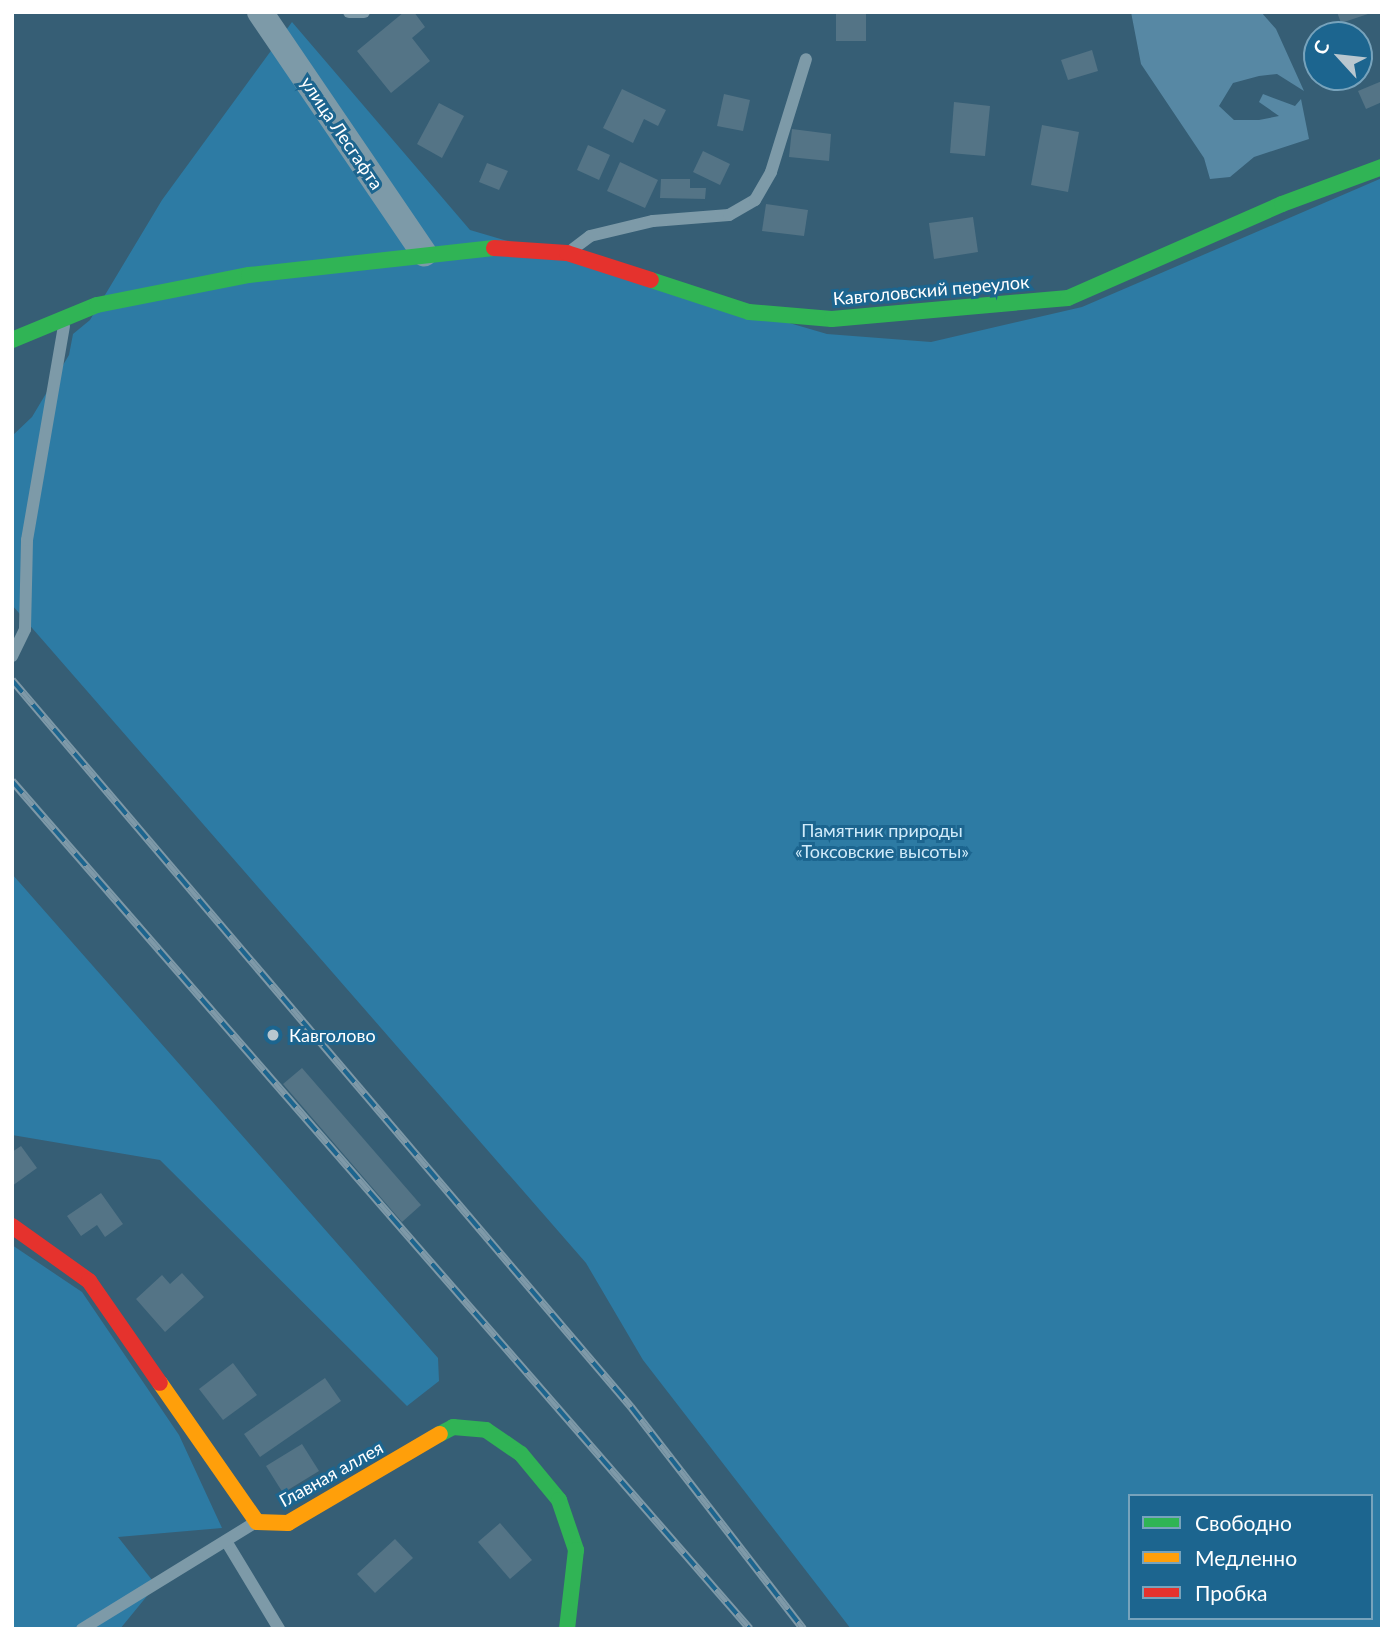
<!DOCTYPE html>
<html>
<head>
<meta charset="utf-8">
<style>
  body { margin:0 }
  #map { position:relative; width:1394px; height:1641px; overflow:hidden; background:#365e75; font-family:Lato,sans-serif }
  div>[style] { position:absolute }
  .green>* { inset:0; background:#2d7ba4 }
  .water>* { inset:0; background:#5788a4 }
  .building>* { inset:0; background:#547486 }
  .lane>* { height:12px; margin:-6px; padding:0 6px; transform-origin:6px; border-radius:6px; background:#7d9aa8 }
  .street>* { height:26px; margin:-13px; padding:0 13px; transform-origin:13px; border-radius:13px; background:#7d9aa8 }
  .fast>* { height:16px; margin:-8px; padding:0 8px; transform-origin:8px; border-radius:8px; background:#30b455 }
  .slow>* { height:16px; margin:-8px; padding:0 8px; transform-origin:8px; border-radius:8px; background:#ff9f0a }
  .jam>* { height:16px; margin:-8px; padding:0 8px; transform-origin:8px; border-radius:8px; background:#e5322d }
  .rail>* { height:8px; margin-top:-4px; transform-origin:0; background:repeating-linear-gradient(90deg,#1c658f 0 16px,#7e99a8 0 32px); box-sizing:border-box; border-block:2px solid #7e99a8 }
  .dots>* { width:19px; height:19px; translate:-50% -50%; box-sizing:border-box; border:4px solid #1c658f; border-radius:50% }
  span { translate:-50% -50%; white-space:nowrap; text-align:center; line-height:1.15; -webkit-text-stroke:6px #1c658f; paint-order:stroke }
  .street-label { font-size:18px; color:#fff }
  .park-label { font-size:18px; color:#d0ebfa }
  .poi-label { font-size:18px; color:#fff }
  .left { translate:0 -50%; text-align:left }
  .frame { position:absolute; inset:0; border:14px solid #fff; pointer-events:none }
  .legend { position:absolute; left:1128px; top:1494px; width:245px; height:126px; box-sizing:border-box; background:#1c658f; border:2px solid #77a3bc; margin:0; padding:9px 12px; list-style:none; font-size:21px; color:#fff }
  .legend li { display:flex; align-items:center; gap:14px; height:35px }
  .legend b { width:35px; border:2px solid #77a3bc }
  .north { position:absolute; left:1303px; top:21px; width:70px; height:70px; box-sizing:border-box; background:#1c658f; border:2px solid #77a3bc; border-radius:50%; rotate:297deg; font-size:19px; font-weight:700; line-height:28px; text-align:center; color:#fff }
  .north::after { content:''; display:block; margin:auto; width:24px; height:32px; background:#b9c7cf; clip-path:polygon(50% 0,100% 100%,50% 72%,0 100%) }
</style>
</head>
<body>
<div id="map">
  <div class="green">
    <i style="clip-path:polygon(evenodd,292px 22px,470px 230px,827px 334px,931px 342px,1082px 307px,1382px 178px,1382px 1629px,851px 1629px,643px 1360px,586px 1263px,12px 605px,12px 436px,32px 417px,69px 355px,73px 334px,90px 320px,162px 200px,292px 22px,1130px 1496px,1371px 1496px,1371px 1618px,1130px 1618px,1130px 1496px)"></i>
    <i style="clip-path:polygon(12px 874px,438px 1358px,439px 1381px,407px 1406px,160px 1160px,12px 1135px)"></i>
    <i style="clip-path:polygon(12px 1245px,82px 1292px,179px 1435px,222px 1528px,118px 1537px,156px 1585px,120px 1629px,12px 1629px)"></i>
  </div>
  <div class="water">
    <i style="clip-path:polygon(1131px 12px,1261px 12px,1276px 29px,1304px 91px,1277px 74px,1259px 76px,1233px 83px,1219px 106px,1234px 120px,1259px 120px,1279px 116px,1259px 102px,1263px 94px,1295px 106px,1301px 99px,1309px 139px,1254px 157px,1230px 177px,1210px 179px,1204px 158px,1141px 64px)"></i>
  </div>
  <div class="building">
    <i style="clip-path:polygon(404px 12px,414px 12px,425px 27px,412px 38px,430px 61px,391px 93px,357px 51px)"></i>
    <i style="clip-path:polygon(836px 12px,866px 12px,866px 41px,836px 41px)"></i>
    <i style="clip-path:polygon(1337px 12px,1371px 12px,1371px 13px,1341px 23px)"></i>
    <i style="clip-path:polygon(1092px 50px,1098px 71px,1068px 80px,1061px 60px)"></i>
    <i style="clip-path:polygon(1382px 81px,1382px 102px,1366px 109px,1358px 91px)"></i>
    <i style="clip-path:polygon(622px 89px,666px 110px,658px 126px,644px 119px,633px 143px,603px 128px)"></i>
    <i style="clip-path:polygon(724px 94px,750px 100px,743px 131px,717px 126px)"></i>
    <i style="clip-path:polygon(954px 102px,990px 106px,985px 156px,950px 153px)"></i>
    <i style="clip-path:polygon(439px 103px,464px 116px,442px 158px,417px 144px)"></i>
    <i style="clip-path:polygon(1042px 125px,1079px 132px,1068px 192px,1031px 185px)"></i>
    <i style="clip-path:polygon(792px 129px,831px 134px,829px 161px,789px 157px)"></i>
    <i style="clip-path:polygon(588px 145px,610px 155px,599px 180px,577px 170px)"></i>
    <i style="clip-path:polygon(703px 151px,730px 164px,720px 185px,693px 172px)"></i>
    <i style="clip-path:polygon(620px 162px,658px 180px,645px 208px,607px 191px)"></i>
    <i style="clip-path:polygon(487px 163px,508px 171px,499px 190px,479px 182px)"></i>
    <i style="clip-path:polygon(661px 179px,690px 179px,690px 188px,706px 188px,705px 199px,660px 198px)"></i>
    <i style="clip-path:polygon(766px 204px,808px 210px,804px 236px,762px 231px)"></i>
    <i style="clip-path:polygon(973px 217px,978px 252px,934px 259px,929px 223px)"></i>
    <i style="clip-path:polygon(302px 1068px,421px 1205px,402px 1222px,283px 1084px)"></i>
    <i style="clip-path:polygon(21px 1146px,37px 1168px,12px 1186px,12px 1152px)"></i>
    <i style="clip-path:polygon(101px 1193px,123px 1224px,105px 1237px,97px 1225px,81px 1236px,67px 1216px)"></i>
    <i style="clip-path:polygon(182px 1273px,204px 1297px,165px 1332px,136px 1299px,162px 1275px,170px 1284px)"></i>
    <i style="clip-path:polygon(233px 1363px,257px 1395px,223px 1420px,199px 1389px)"></i>
    <i style="clip-path:polygon(325px 1378px,341px 1401px,260px 1457px,244px 1434px)"></i>
    <i style="clip-path:polygon(302px 1444px,319px 1471px,283px 1493px,266px 1466px)"></i>
    <i style="clip-path:polygon(500px 1523px,532px 1560px,510px 1579px,478px 1542px)"></i>
    <i style="clip-path:polygon(395px 1539px,413px 1558px,375px 1593px,357px 1574px)"></i>
  </div>
  <div class="lane">
    <i style="left:349px;top:12px;width:15px"></i>
    <i style="left:573px;top:249px;width:21px;rotate:-37deg"></i>
    <i style="left:590px;top:236px;width:65px;rotate:-13.4deg"></i>
    <i style="left:653px;top:221px;width:76px;rotate:-4.5deg"></i>
    <i style="left:729px;top:215px;width:30px;rotate:-30deg"></i>
    <i style="left:755px;top:200px;width:32px;rotate:-60deg"></i>
    <i style="left:771px;top:172px;width:118px;rotate:-72.8deg"></i>
    <i style="left:12px;top:656px;width:30px;rotate:-64deg"></i>
    <i style="left:25px;top:629px;width:89px;rotate:-88.7deg"></i>
    <i style="left:27px;top:540px;width:217px;rotate:-80.2deg"></i>
    <i style="left:226px;top:1541px;width:103px;rotate:58.9deg"></i>
    <i style="left:82px;top:1629px;width:201px;rotate:-31.6deg"></i>
  </div>
  <div class="street">
    <i style="left:260px;top:12px;width:292px;rotate:55.8deg"></i>
  </div>
  <div class="fast">
    <i style="left:651px;top:280px;width:103px;rotate:18.1deg"></i>
    <i style="left:749px;top:312px;width:83px;rotate:4.8deg"></i>
    <i style="left:832px;top:319px;width:237px;rotate:-5.1deg"></i>
    <i style="left:1068px;top:298px;width:234px;rotate:-23.7deg"></i>
    <i style="left:1282px;top:204px;width:107px;rotate:-20.3deg"></i>
    <i style="left:12px;top:340px;width:92px;rotate:-22.4deg"></i>
    <i style="left:97px;top:305px;width:155px;rotate:-11.2deg"></i>
    <i style="left:249px;top:275px;width:246px;rotate:-6.3deg"></i>
    <i style="left:440px;top:1434px;width:15px;rotate:-28deg"></i>
    <i style="left:453px;top:1427px;width:33px;rotate:5deg"></i>
    <i style="left:486px;top:1430px;width:42px;rotate:34.4deg"></i>
    <i style="left:521px;top:1454px;width:60px;rotate:50.4deg"></i>
    <i style="left:559px;top:1500px;width:53px;rotate:71.2deg"></i>
    <i style="left:576px;top:1550px;width:80px;rotate:96.5deg"></i>
  </div>
  <div class="slow">
    <i style="left:160px;top:1383px;width:169px;rotate:55.1deg"></i>
    <i style="left:257px;top:1522px;width:31px;rotate:2deg"></i>
    <i style="left:288px;top:1523px;width:176px;rotate:-30.4deg"></i>
  </div>
  <div class="jam">
    <i style="left:494px;top:248px;width:73px;rotate:3.9deg"></i>
    <i style="left:567px;top:253px;width:88px;rotate:17.8deg"></i>
    <i style="left:12px;top:1226px;width:95px;rotate:35.5deg"></i>
    <i style="left:89px;top:1281px;width:124px;rotate:55.2deg"></i>
  </div>
  <div class="rail">
    <i style="left:12px;top:680px;width:955px;rotate:49.59deg"></i>
    <i style="left:631px;top:1407px;width:281px;rotate:52.2deg"></i>
    <i style="left:12px;top:781px;width:1124px;rotate:48.97deg"></i>
  </div>
  <div class="dots">
    <i style="left:273px;top:1035px;background:#b9c7cf"></i>
  </div>
  <div class="street-label">
    <span style="left:342px;top:133px;rotate:56deg">улица Лесгафта</span>
    <span style="left:931px;top:290px;rotate:-5deg">Кавголовский переулок</span>
    <span style="left:331px;top:1474px;rotate:-29deg">Главная аллея</span>
  </div>
  <div class="park-label">
    <span style="left:882px;top:841px">Памятник природы<br>«Токсовские высоты»</span>
  </div>
  <div class="poi-label">
    <span class="left" style="left:289px;top:1035px">Кавголово</span>
  </div>
  <div class="frame"></div>
  <ul class="legend">
  <li><b style="height:9px;background:#30b455"></b>Свободно</li>
  <li><b style="height:9px;background:#ff9f0a"></b>Медленно</li>
  <li><b style="height:9px;background:#e5322d"></b>Пробка</li>
  </ul>
  <div class="north">С</div>
</div>
</body>
</html>
